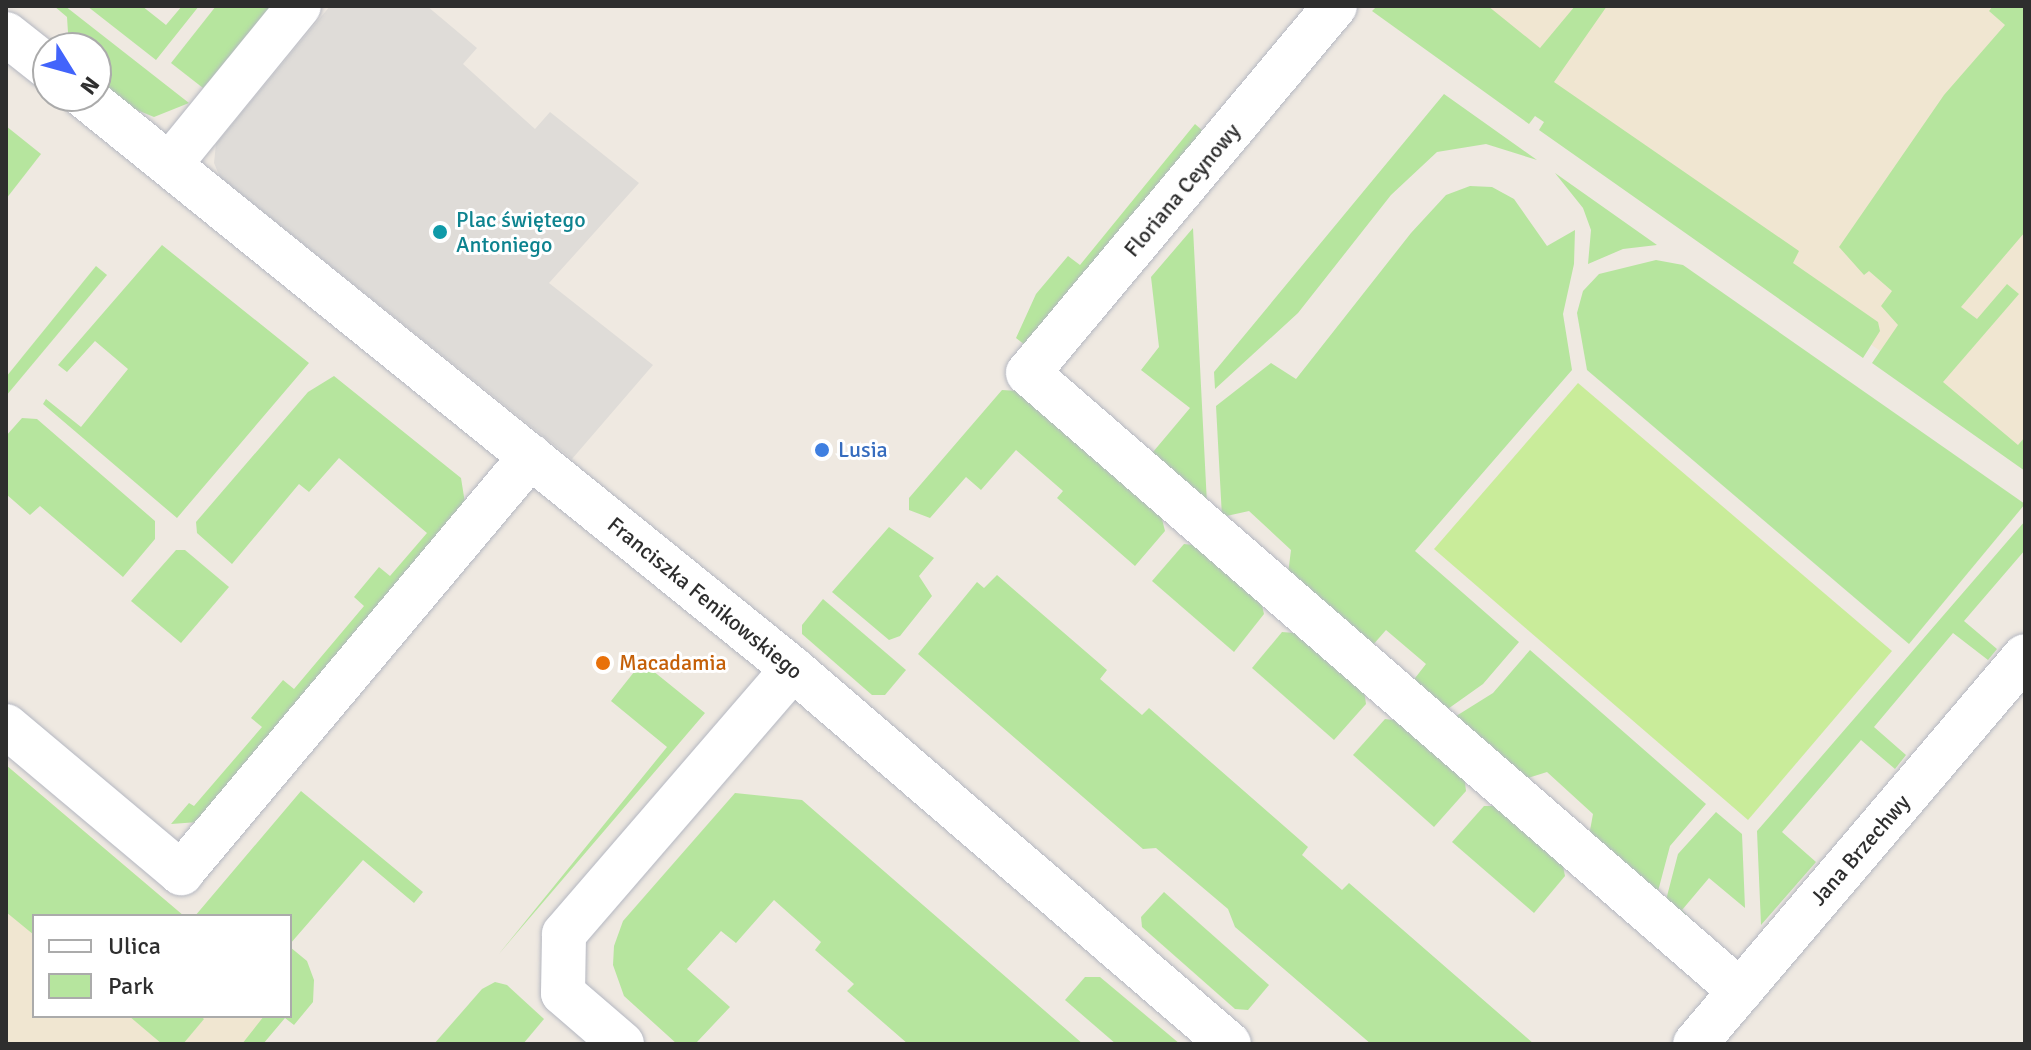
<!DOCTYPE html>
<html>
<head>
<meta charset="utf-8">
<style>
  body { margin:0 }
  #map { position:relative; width:2031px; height:1050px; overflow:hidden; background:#efe9e1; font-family:Signika,sans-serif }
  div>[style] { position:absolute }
  .education>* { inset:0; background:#f0e6d1 }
  .green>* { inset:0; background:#b6e59e }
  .pitch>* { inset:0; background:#c9ec9a }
  .plaza>* { inset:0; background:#dfdcd8 }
  .roads { filter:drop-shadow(0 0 2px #b4b7c1) drop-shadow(0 0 2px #b4b7c1) }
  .minor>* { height:44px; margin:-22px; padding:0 22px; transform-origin:22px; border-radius:22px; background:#fff }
  .dots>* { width:22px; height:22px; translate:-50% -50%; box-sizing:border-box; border:4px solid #fff; border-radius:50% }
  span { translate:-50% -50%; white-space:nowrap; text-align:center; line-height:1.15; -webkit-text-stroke:6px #fff; paint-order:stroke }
  .street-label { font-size:22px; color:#2e2e2e }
  .culture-label { font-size:22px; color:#0d838f }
  .left { translate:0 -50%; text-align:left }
  .shop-label { font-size:22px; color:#366cbe }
  .food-label { font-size:22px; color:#c56008 }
  .frame { position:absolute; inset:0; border:8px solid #2e2e2e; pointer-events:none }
  .legend { position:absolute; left:32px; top:914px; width:260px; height:104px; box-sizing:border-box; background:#fff; border:2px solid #ababab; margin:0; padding:10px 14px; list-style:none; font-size:24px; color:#2e2e2e }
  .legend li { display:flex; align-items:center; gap:16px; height:40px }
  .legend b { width:40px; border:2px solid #ababab }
  .north { position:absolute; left:32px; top:32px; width:80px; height:80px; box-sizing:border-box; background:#fff; border:2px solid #ababab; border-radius:50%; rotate:127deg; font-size:22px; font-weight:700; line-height:32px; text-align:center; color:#2e2e2e }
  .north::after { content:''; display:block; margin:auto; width:28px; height:36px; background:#4264fb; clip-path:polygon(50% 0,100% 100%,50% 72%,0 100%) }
</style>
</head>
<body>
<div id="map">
  <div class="education">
    <i style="clip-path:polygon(1383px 6px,2025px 6px,2025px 450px,1380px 9px)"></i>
    <i style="clip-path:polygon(6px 765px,184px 916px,34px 916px,34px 1016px,286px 1016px,263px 1044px,6px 1044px)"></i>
  </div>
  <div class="green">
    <i style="clip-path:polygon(54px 6px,65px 6px,189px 103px,154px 117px,132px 108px,96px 80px,96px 48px,69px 48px,67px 17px)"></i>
    <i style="clip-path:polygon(87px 6px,142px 6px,166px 25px,182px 6px,199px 6px,156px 60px)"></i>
    <i style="clip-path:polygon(216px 6px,274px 6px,203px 88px,171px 63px)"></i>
    <i style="clip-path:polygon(1377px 6px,1488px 6px,1540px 48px,1575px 6px,1607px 6px,1554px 82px,1799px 251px,1793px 263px,1878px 322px,1880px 331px,1863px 358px,1539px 130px,1544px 122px,1535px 116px,1529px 124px,1372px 11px)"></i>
    <i style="clip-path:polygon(1993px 6px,2025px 8px,2025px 232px,1961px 307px,1977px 319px,2007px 284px,2019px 294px,1943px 382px,2018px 445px,2025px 437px,2025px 471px,1872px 363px,1898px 325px,1881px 306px,1892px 291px,1869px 271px,1864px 275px,1839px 247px,1944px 95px,2005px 25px,1989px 11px)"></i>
    <i style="clip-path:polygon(1444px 94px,1537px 160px,1486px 144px,1437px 152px,1391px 195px,1298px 313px,1215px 389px,1214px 372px)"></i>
    <i style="clip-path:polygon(1195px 124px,1203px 131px,1025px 345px,1016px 338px,1036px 294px,1068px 256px,1080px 265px)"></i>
    <i style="clip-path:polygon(6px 126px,41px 154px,6px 199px)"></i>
    <i style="clip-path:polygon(1555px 173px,1657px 245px,1623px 249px,1588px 264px,1591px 230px,1583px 208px)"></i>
    <i style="clip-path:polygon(1470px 186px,1492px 187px,1514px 199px,1547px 246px,1575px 230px,1574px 264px,1563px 314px,1572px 370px,1415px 551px,1519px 642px,1483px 684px,1445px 711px,1412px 682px,1426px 664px,1386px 630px,1372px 646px,1288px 574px,1291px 550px,1249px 511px,1222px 517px,1216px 406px,1271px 363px,1296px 379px,1411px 233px,1446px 195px)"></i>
    <i style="clip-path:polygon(1193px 228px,1207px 504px,1116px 426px,1153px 452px,1190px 408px,1141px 370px,1159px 347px,1151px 277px)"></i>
    <i style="clip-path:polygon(162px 245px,309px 363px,177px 518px,43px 404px,46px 399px,81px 427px,128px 369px,95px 341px,67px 372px,58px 365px)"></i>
    <i style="clip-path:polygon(1656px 260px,1683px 265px,2025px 504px,1909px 644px,1587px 370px,1577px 313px,1583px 291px,1599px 274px)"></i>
    <i style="clip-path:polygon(96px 266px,107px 275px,6px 396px,6px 377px)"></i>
    <i style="clip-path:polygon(334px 376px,461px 478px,465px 503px,198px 822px,171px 824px,189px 803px,194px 806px,262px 727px,251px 718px,283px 680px,294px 689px,364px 606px,354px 597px,379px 567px,390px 576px,427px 533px,339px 458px,309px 492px,299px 484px,232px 564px,197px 533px,196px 522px,308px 392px)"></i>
    <i style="clip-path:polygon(1002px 390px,1020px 391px,1161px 515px,1165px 531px,1135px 566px,1057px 498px,1063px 491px,1016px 450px,981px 490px,966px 477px,930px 518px,909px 510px,909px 498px)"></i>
    <i style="clip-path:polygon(22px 418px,37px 419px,155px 521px,155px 539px,123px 577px,40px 506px,30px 515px,6px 494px,6px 436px)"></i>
    <i style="clip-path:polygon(2025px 521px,2025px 550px,1964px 621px,1997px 649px,1988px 660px,1953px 633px,1874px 727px,1906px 755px,1895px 769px,1861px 740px,1782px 832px,1816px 862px,1761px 925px,1757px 831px)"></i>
    <i style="clip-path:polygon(889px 527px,934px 558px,919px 576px,932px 596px,900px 636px,889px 640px,832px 592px)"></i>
    <i style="clip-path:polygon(1184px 544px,1194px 545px,1261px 601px,1264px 614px,1234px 652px,1152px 581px)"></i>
    <i style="clip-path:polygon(176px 550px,185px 550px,229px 587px,181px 643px,131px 601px)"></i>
    <i style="clip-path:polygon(997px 575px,1107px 670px,1100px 679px,1142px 715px,1149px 708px,1308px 847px,1302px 855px,1342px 890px,1349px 883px,1534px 1044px,1371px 1044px,1235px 927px,1228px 909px,1156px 848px,1143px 849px,918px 654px,977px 582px,984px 588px)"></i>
    <i style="clip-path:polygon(823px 599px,906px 670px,885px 695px,872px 695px,802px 634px,802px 625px)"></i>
    <i style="clip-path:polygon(1282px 632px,1295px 633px,1364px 690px,1366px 704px,1334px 740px,1252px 668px)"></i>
    <i style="clip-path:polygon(1530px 650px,1706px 804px,1670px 846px,1657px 895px,1589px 836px,1593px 814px,1547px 772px,1522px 780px,1453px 718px,1493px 693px)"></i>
    <i style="clip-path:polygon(642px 662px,705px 713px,498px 955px,667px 747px,611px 701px)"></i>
    <i style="clip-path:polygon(1385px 719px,1401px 721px,1464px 774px,1466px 791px,1434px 827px,1353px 755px)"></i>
    <i style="clip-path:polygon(6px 765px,184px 916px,34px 916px,34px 935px,6px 912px)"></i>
    <i style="clip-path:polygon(301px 791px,423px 892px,414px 903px,363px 860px,290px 944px,290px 916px,195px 916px)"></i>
    <i style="clip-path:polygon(735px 793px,802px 800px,1083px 1044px,908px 1044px,847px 991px,854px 984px,815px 950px,821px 942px,774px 900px,736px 943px,721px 931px,687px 969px,730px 1007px,697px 1042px,677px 1044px,624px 996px,613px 965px,614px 946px,623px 921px)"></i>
    <i style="clip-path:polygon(1484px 806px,1500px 806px,1562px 861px,1565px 876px,1534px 913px,1452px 842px)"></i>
    <i style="clip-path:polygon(1716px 812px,1742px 834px,1745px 908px,1709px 878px,1682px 910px,1709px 938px,1666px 900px,1678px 854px)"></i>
    <i style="clip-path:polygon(1164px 892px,1269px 985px,1248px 1010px,1235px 1009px,1142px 927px,1141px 917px)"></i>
    <i style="clip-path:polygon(290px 947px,307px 961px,314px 980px,313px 1002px,294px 1025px,285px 1018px,263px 1044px,242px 1044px,264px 1016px,290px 1016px)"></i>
    <i style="clip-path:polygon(1085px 977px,1100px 977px,1180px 1044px,1116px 1044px,1065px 1000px)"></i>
    <i style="clip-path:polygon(495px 982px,507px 985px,544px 1019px,523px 1044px,434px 1044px,482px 989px)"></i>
    <i style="clip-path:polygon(129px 1016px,200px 1016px,204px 1019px,183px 1044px,162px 1044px)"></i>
  </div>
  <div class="pitch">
    <i style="clip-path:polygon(1578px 383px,1892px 651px,1748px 820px,1434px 549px)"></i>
  </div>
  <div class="plaza">
    <i style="clip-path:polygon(330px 6px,427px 6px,477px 48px,463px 64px,535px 129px,550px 112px,639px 183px,549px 283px,653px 365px,572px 459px,220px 177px,214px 163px,216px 144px)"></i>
  </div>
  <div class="roads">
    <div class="minor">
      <i style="left:1335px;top:6px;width:478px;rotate:129.9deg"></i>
      <i style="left:1028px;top:373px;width:943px;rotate:40.96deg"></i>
      <i style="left:6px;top:34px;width:53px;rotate:38.2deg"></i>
      <i style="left:84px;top:96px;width:912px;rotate:38.94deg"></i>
      <i style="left:793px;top:669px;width:575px;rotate:40.7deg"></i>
      <i style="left:170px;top:164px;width:204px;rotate:-50.8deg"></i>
      <i style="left:6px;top:726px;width:229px;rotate:40deg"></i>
      <i style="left:181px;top:873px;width:544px;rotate:-49.99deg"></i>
      <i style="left:622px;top:1044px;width:78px;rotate:-139.2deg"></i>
      <i style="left:563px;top:993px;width:59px;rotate:-89deg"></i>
      <i style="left:564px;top:934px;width:350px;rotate:-49.2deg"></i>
      <i style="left:1695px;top:1044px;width:509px;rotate:-49.62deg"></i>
    </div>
  </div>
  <div class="dots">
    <i style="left:440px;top:232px;background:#0f9aa8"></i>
    <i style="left:822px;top:450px;background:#3f7fe0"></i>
    <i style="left:603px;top:663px;background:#e8710a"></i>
  </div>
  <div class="street-label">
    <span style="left:1182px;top:190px;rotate:-50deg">Floriana Ceynowy</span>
    <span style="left:705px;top:598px;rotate:39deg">Franciszka Fenikowskiego</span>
    <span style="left:1860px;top:850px;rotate:-49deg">Jana Brzechwy</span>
  </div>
  <div class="culture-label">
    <span class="left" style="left:456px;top:232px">Plac świętego<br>Antoniego</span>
  </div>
  <div class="shop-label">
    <span class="left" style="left:838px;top:450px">Lusia</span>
  </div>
  <div class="food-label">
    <span class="left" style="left:619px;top:663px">Macadamia</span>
  </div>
  <div class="frame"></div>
  <ul class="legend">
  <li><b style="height:10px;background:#fff"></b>Ulica</li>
  <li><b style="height:22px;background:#b6e59e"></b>Park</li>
  </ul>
  <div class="north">N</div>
</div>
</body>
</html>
